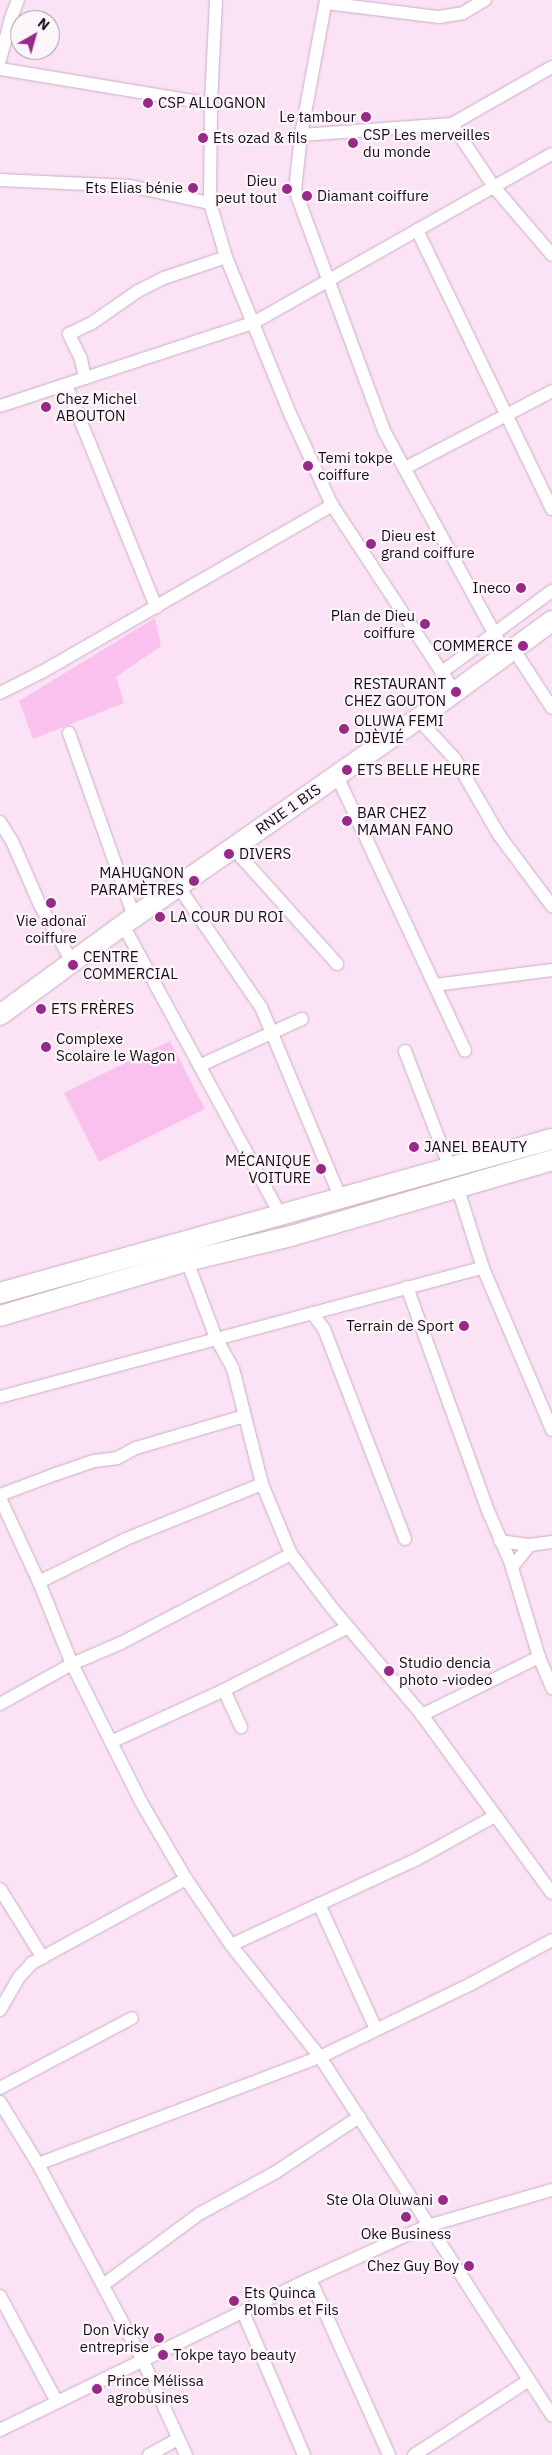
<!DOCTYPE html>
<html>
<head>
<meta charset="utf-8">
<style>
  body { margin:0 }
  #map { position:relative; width:552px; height:2455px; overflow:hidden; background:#fbe2f5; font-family:"IBM Plex Sans",sans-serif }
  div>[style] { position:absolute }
  .green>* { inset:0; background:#fbc1ee }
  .roads { filter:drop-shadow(0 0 1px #cbadc4) drop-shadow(0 0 1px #cbadc4) }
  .minor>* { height:12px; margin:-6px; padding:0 6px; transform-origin:6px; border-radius:6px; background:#fff }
  .primary>* { height:20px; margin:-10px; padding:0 10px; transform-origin:10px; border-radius:10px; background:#fff }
  .dots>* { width:14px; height:14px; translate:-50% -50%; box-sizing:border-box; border:2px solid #fcf6fb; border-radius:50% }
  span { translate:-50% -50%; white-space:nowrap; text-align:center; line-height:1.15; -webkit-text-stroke:4.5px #fcf6fb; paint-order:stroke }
  .poi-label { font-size:15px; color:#180e16 }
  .left { translate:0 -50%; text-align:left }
  .right { translate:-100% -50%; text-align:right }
  .street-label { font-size:15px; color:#180e16 }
  .north { position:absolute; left:10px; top:10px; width:50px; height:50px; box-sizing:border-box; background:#fcf6fb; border:1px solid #a1999f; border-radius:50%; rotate:38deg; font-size:14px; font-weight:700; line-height:20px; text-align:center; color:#180e16 }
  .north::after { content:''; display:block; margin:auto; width:18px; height:22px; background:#982988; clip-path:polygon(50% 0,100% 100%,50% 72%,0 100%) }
</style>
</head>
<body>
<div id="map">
  <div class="green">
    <i style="clip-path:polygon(155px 618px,161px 646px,116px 677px,124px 703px,33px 739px,19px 701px)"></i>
    <i style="clip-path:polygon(170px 1041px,205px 1109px,99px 1162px,64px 1093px)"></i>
  </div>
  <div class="roads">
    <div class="minor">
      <i style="left:216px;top:0;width:104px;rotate:92.8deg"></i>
      <i style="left:211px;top:104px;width:99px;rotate:90.6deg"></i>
      <i style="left:210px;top:203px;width:56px;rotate:73.5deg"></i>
      <i style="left:226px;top:257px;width:172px;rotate:67.8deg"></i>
      <i style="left:291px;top:416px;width:98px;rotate:65.3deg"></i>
      <i style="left:332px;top:505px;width:222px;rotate:56.7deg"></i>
      <i style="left:326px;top:0;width:137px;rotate:100.5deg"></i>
      <i style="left:301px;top:135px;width:55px;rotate:96.2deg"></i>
      <i style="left:295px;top:190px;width:257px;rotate:69.7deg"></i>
      <i style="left:384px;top:431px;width:255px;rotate:61.4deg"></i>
      <i style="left:326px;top:3px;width:114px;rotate:7.1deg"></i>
      <i style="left:439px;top:17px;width:24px;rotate:-9deg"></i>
      <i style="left:463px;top:13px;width:26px;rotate:-31deg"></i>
      <i style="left:0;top:60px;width:43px;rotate:-75.3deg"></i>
      <i style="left:11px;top:18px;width:19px;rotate:-69deg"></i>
      <i style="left:0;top:69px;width:214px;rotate:9.4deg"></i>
      <i style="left:452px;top:124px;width:76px;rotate:56.3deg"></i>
      <i style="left:494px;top:187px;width:89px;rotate:49.5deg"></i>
      <i style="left:301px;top:135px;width:151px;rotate:-4.2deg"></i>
      <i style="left:452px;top:124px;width:115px;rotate:-29.7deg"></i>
      <i style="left:0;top:180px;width:130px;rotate:2.6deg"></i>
      <i style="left:130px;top:186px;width:82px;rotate:12deg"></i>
      <i style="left:417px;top:230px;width:310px;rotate:64.2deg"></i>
      <i style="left:85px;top:378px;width:19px;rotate:-102deg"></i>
      <i style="left:81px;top:359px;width:28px;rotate:-116deg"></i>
      <i style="left:69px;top:334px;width:25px;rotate:-26deg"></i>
      <i style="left:92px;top:323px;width:56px;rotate:-34.8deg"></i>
      <i style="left:138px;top:291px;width:29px;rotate:-27deg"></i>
      <i style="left:164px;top:278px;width:65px;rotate:-18.7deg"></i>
      <i style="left:66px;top:385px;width:240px;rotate:67.9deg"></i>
      <i style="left:0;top:406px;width:266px;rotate:-18.2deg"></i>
      <i style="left:253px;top:323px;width:343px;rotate:-29.5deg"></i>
      <i style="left:405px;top:468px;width:166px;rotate:-27.6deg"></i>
      <i style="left:514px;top:650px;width:69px;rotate:56.8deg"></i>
      <i style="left:442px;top:672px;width:137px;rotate:-36.4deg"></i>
      <i style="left:0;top:693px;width:47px;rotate:-26.6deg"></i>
      <i style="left:42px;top:672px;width:335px;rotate:-29.9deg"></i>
      <i style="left:418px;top:719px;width:54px;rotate:47.2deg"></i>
      <i style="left:455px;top:759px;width:88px;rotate:59.9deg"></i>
      <i style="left:499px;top:835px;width:89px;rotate:53.3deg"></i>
      <i style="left:69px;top:733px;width:195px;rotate:70.5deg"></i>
      <i style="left:337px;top:776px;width:303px;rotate:65deg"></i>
      <i style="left:0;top:822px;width:22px;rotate:58deg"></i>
      <i style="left:12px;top:841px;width:70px;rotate:66.4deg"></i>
      <i style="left:40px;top:905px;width:65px;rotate:60.7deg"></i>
      <i style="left:233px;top:848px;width:156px;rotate:48.1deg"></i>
      <i style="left:178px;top:886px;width:147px;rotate:55.6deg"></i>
      <i style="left:261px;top:1007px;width:208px;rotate:67.4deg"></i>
      <i style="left:123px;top:925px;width:331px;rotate:61.5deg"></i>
      <i style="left:435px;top:985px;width:118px;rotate:-7.3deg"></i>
      <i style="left:405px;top:1051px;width:125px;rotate:69deg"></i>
      <i style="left:201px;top:1065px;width:111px;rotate:-24.5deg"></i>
      <i style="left:187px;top:1261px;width:82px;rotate:69.4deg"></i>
      <i style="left:216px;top:1338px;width:35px;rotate:61deg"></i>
      <i style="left:233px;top:1369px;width:119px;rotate:75.8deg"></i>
      <i style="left:262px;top:1484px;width:76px;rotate:67.5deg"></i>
      <i style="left:291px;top:1554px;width:68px;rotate:52.8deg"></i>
      <i style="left:332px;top:1608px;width:140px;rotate:49.9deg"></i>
      <i style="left:422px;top:1715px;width:220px;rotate:53.9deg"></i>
      <i style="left:483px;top:1268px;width:176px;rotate:66.9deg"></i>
      <i style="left:407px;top:1287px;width:240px;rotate:70.1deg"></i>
      <i style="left:489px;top:1513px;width:52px;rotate:66.4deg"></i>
      <i style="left:510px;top:1561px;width:100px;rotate:73.2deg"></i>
      <i style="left:539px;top:1657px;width:131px;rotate:153.6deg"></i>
      <i style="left:312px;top:1313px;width:20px;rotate:53deg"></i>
      <i style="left:324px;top:1329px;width:225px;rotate:68.9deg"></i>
      <i style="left:0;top:1397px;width:500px;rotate:-15deg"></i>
      <i style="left:483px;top:1268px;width:83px;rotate:-107.6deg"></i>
      <i style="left:0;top:1495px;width:60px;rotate:-20.6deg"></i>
      <i style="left:56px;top:1474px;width:40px;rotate:-18.9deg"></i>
      <i style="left:94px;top:1461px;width:23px;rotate:-7deg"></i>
      <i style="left:117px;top:1458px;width:21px;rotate:-28deg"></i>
      <i style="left:136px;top:1448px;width:113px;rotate:-16.5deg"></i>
      <i style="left:0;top:1498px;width:93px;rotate:65.1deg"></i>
      <i style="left:39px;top:1582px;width:88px;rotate:68.1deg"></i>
      <i style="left:72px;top:1664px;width:154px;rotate:63.4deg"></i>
      <i style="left:141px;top:1802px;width:89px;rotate:59.7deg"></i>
      <i style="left:186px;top:1879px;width:80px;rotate:55.7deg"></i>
      <i style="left:231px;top:1945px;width:143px;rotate:51.5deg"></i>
      <i style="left:320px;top:2057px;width:427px;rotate:57.1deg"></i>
      <i style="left:500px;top:1541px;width:30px;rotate:8deg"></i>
      <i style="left:530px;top:1545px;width:22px;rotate:-8deg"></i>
      <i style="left:512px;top:1567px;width:28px;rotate:-51deg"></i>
      <i style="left:39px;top:1582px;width:97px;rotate:-26.3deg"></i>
      <i style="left:126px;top:1539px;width:147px;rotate:-22deg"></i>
      <i style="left:539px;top:1657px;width:34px;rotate:67deg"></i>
      <i style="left:224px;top:1690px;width:41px;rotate:65.3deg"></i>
      <i style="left:0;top:1704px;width:82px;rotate:-29.1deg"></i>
      <i style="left:72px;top:1664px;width:53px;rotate:-23.2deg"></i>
      <i style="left:121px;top:1643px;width:192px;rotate:-27.6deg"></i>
      <i style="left:111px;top:1742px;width:124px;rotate:-24.7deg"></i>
      <i style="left:224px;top:1690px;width:139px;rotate:-26.9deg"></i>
      <i style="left:0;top:1889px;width:81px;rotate:58.1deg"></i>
      <i style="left:319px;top:1904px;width:137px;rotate:65.5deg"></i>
      <i style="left:231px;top:1945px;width:203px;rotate:-24.8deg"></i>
      <i style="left:415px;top:1860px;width:91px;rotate:-28.8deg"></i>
      <i style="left:0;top:2010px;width:39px;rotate:-60deg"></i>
      <i style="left:20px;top:1976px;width:18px;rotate:-47deg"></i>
      <i style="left:32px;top:1963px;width:175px;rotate:-28.6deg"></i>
      <i style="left:0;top:2088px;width:149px;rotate:-27.9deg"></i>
      <i style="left:0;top:2102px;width:73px;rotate:58.5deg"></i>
      <i style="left:38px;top:2164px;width:223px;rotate:61.9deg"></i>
      <i style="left:143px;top:2361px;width:103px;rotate:65.4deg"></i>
      <i style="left:38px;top:2164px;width:302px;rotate:-20.8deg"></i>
      <i style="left:320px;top:2057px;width:168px;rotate:-25.8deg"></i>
      <i style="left:471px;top:1984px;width:92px;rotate:-28.5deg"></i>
      <i style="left:310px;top:2279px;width:193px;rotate:65.8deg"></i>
      <i style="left:103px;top:2285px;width:119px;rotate:-36.5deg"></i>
      <i style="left:199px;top:2214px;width:88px;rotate:-28.6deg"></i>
      <i style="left:276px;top:2172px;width:100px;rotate:-33.5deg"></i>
      <i style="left:0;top:2296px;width:120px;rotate:61.7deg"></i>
      <i style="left:243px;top:2312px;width:155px;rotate:66.9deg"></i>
      <i style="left:0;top:2430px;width:345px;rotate:-26deg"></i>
      <i style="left:310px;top:2279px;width:128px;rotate:-24.4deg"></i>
      <i style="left:427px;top:2226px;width:130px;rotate:-16.1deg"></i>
      <i style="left:149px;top:2455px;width:33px;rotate:-29deg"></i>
      <i style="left:414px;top:2455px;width:137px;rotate:-33.1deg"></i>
    </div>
    <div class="primary">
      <i style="left:0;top:1015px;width:166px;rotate:-36.2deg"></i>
      <i style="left:134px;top:917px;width:346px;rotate:-34.9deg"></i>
      <i style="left:418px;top:719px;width:166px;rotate:-36.2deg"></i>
      <i style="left:0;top:1293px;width:573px;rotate:-15.59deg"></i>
      <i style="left:0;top:1316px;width:195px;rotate:-16.4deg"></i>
      <i style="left:187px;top:1261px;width:107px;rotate:-13.5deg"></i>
      <i style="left:291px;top:1236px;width:272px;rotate:-16.2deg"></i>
    </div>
  </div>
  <div class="dots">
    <i style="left:148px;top:103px;background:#982988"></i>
    <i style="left:366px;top:117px;background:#982988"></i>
    <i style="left:203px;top:138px;background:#982988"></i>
    <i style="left:353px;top:143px;background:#982988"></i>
    <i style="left:193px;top:188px;background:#982988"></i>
    <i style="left:287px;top:189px;background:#982988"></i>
    <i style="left:307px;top:196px;background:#982988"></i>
    <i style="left:46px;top:407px;background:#982988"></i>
    <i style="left:308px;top:466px;background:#982988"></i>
    <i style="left:371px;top:544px;background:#982988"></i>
    <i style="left:521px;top:588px;background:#982988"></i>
    <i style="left:425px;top:624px;background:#982988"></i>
    <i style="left:523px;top:646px;background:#982988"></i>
    <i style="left:456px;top:692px;background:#982988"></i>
    <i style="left:344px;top:729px;background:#982988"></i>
    <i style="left:347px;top:770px;background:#982988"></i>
    <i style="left:347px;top:821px;background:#982988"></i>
    <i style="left:229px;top:854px;background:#982988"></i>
    <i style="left:194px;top:881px;background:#982988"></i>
    <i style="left:51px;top:903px;background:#982988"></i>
    <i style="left:160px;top:917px;background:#982988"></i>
    <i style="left:73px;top:965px;background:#982988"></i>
    <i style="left:41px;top:1009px;background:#982988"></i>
    <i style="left:46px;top:1047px;background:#982988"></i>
    <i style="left:414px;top:1147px;background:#982988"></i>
    <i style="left:321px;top:1169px;background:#982988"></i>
    <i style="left:464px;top:1326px;background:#982988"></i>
    <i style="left:389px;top:1671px;background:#982988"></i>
    <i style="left:443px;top:2200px;background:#982988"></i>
    <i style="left:406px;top:2217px;background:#982988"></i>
    <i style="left:469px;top:2266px;background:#982988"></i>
    <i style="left:234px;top:2301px;background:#982988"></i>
    <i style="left:159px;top:2338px;background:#982988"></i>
    <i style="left:163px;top:2355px;background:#982988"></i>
    <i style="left:97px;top:2389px;background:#982988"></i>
  </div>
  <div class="poi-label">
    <span class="left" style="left:158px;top:103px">CSP ALLOGNON</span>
    <span class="right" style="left:356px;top:117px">Le tambour</span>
    <span class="left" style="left:363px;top:143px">CSP Les merveilles<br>du monde</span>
    <span class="left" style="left:213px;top:138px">Ets ozad &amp; fils</span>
    <span class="right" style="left:277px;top:189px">Dieu<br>peut tout</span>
    <span class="right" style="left:183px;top:188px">Ets Elias bénie</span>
    <span class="left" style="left:317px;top:196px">Diamant coiffure</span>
    <span class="left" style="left:56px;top:407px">Chez Michel<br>ABOUTON</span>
    <span class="left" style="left:318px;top:466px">Temi tokpe<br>coiffure</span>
    <span class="left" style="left:381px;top:544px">Dieu est<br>grand coiffure</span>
    <span class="right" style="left:511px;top:588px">Ineco</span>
    <span class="right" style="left:415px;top:624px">Plan de Dieu<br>coiffure</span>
    <span class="right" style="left:513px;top:646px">COMMERCE</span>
    <span class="right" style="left:446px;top:692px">RESTAURANT<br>CHEZ GOUTON</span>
    <span class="left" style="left:354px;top:729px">OLUWA FEMI<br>DJÈVIÉ</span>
    <span class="left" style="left:357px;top:770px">ETS BELLE HEURE</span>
    <span class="left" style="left:357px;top:821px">BAR CHEZ<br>MAMAN FANO</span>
    <span class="left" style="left:239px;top:854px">DIVERS</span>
    <span class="right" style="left:184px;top:881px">MAHUGNON<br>PARAMÈTRES</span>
    <span class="left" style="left:170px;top:917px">LA COUR DU ROI</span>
    <span style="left:51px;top:929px">Vie adonaï<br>coiffure</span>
    <span class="left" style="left:83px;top:965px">CENTRE<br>COMMERCIAL</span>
    <span class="left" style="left:51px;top:1009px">ETS FRÈRES</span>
    <span class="left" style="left:56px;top:1047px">Complexe<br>Scolaire le Wagon</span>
    <span class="left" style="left:424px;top:1147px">JANEL BEAUTY</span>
    <span class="right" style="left:311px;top:1169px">MÉCANIQUE<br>VOITURE</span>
    <span class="right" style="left:454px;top:1326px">Terrain de Sport</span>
    <span class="left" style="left:399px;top:1671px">Studio dencia<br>photo -viodeo</span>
    <span class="right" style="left:433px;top:2200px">Ste Ola Oluwani</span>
    <span style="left:406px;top:2234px">Oke Business</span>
    <span class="right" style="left:459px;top:2266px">Chez Guy Boy</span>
    <span class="left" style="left:244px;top:2301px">Ets Quinca<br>Plombs et Fils</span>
    <span class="right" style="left:149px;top:2338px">Don Vicky<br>entreprise</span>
    <span class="left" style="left:173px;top:2355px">Tokpe tayo beauty</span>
    <span class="left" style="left:107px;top:2389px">Prince Mélissa<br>agrobusines</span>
  </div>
  <div class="street-label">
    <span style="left:288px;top:809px;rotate:-35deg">RNIE 1 BIS</span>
  </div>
  <div class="north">N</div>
</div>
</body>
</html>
